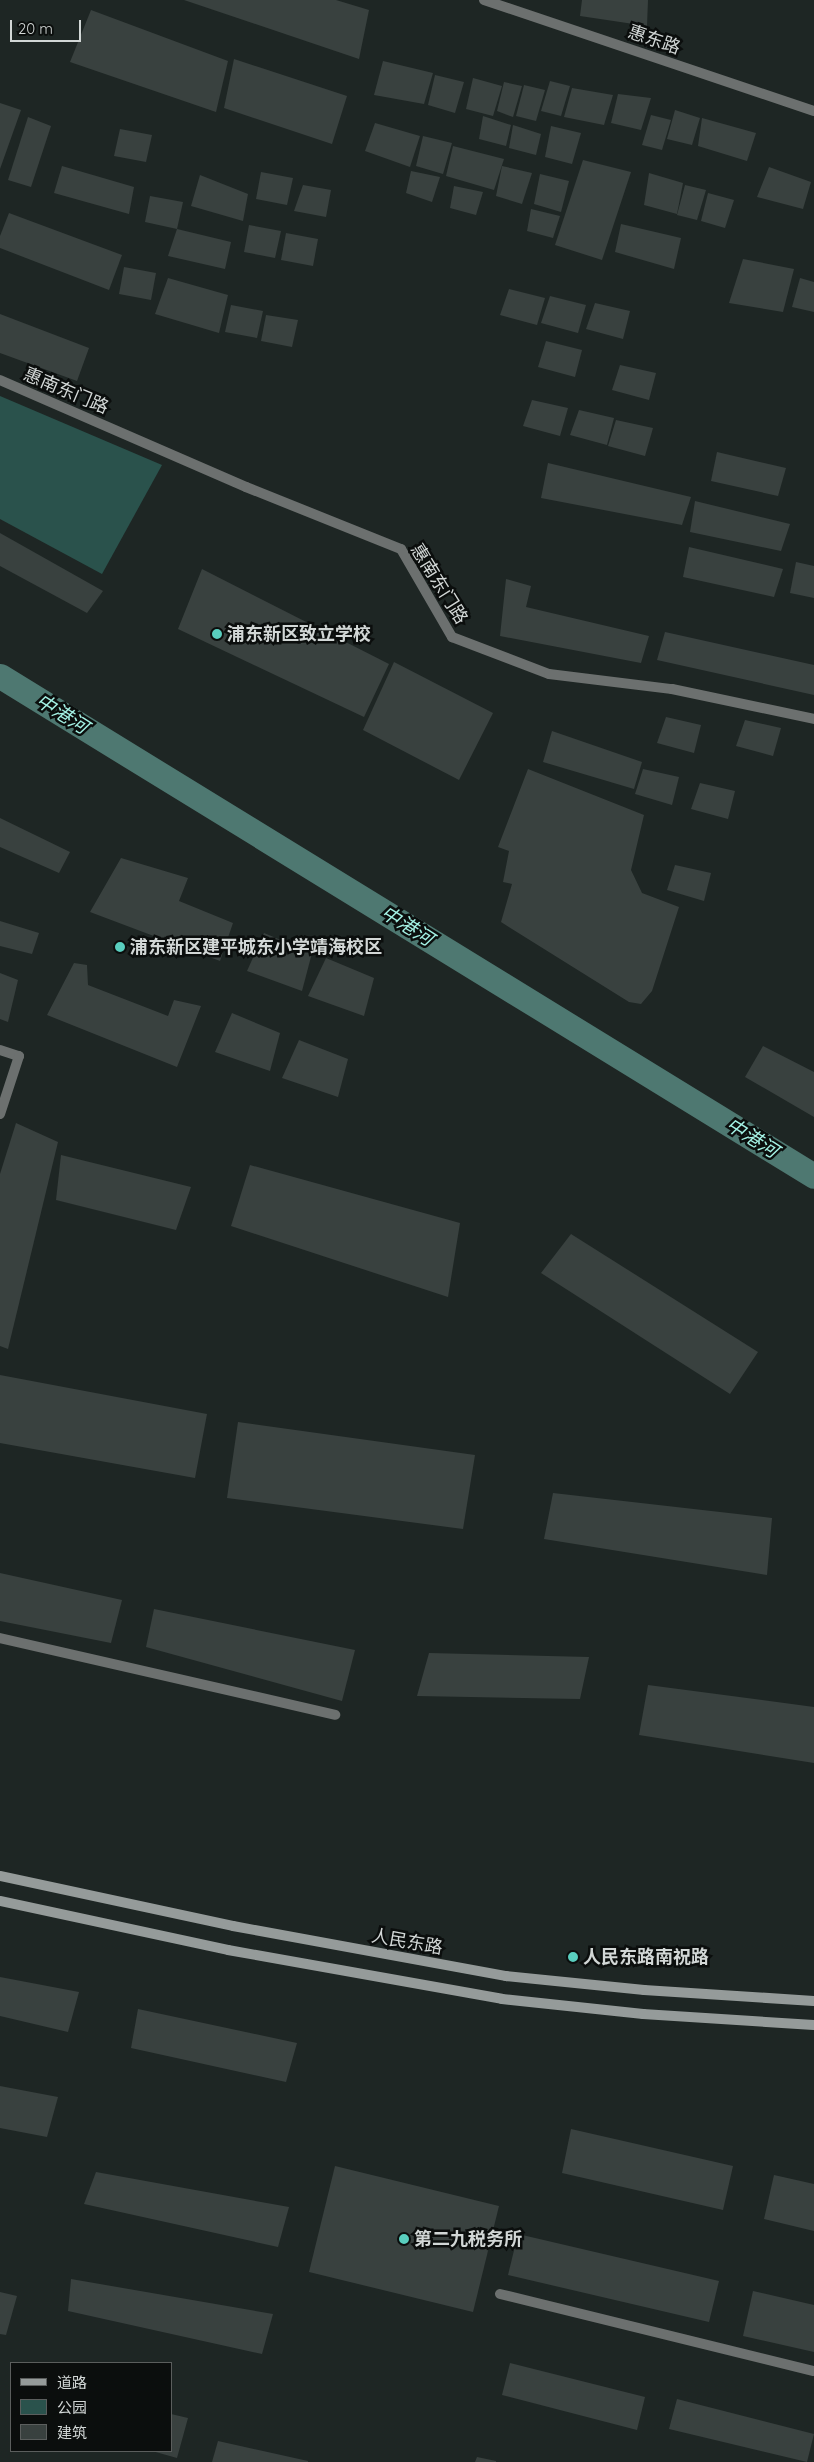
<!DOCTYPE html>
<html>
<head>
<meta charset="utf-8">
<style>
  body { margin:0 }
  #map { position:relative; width:814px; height:2462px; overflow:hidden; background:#1e2624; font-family:Quicksand,"Noto Sans SC",sans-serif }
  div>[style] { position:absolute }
  .green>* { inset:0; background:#2a524c }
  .canal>* { height:25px; margin:-12.5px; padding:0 12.5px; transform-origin:12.5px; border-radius:12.5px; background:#4e7871 }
  .building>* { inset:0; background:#39413f }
  .street>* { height:10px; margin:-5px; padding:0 5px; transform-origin:5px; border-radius:5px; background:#6c706f }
  .secondary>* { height:10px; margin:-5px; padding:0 5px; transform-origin:5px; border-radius:5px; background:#959b9a }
  .dots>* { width:14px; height:14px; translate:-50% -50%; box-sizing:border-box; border:2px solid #0b0e0d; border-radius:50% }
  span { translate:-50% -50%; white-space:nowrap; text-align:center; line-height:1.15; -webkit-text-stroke:5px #0b0e0d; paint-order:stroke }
  .street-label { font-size:18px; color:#d2d7d6 }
  .poi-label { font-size:18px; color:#d2d7d6; font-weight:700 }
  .left { translate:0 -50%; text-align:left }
  .water-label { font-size:19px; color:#a5f3e6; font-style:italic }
  .legend { position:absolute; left:10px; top:2362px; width:162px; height:90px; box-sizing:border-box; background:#0b0e0d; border:1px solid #5b5e5d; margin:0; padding:6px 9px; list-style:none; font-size:15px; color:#d2d7d6 }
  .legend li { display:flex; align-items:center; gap:10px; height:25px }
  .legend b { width:25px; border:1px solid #5b5e5d }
  .scale { position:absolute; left:10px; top:20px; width:71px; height:22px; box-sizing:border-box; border:2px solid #d2d7d6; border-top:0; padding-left:6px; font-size:15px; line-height:18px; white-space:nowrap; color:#d2d7d6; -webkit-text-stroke:4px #0b0e0d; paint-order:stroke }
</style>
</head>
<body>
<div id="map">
  <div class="green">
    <i style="clip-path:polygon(0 396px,162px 465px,102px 574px,0 519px)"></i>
  </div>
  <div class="canal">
    <i style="left:0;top:676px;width:955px;rotate:31.56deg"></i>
  </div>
  <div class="building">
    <i style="clip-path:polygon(184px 0,336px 0,369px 10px,359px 59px)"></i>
    <i style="clip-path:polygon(582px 0,648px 0,647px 26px,580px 16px)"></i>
    <i style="clip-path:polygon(91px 10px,228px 61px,216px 112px,70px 62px)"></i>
    <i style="clip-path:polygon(234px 59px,347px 96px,332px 144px,224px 108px)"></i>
    <i style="clip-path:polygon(383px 61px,433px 73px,424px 104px,374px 95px)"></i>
    <i style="clip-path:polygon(435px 75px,464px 82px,455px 113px,428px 105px)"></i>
    <i style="clip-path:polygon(473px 78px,502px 86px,493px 116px,466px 109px)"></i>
    <i style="clip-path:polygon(550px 81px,570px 86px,561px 116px,541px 111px)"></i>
    <i style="clip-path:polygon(504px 82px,522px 86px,513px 117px,497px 111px)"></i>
    <i style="clip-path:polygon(524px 85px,545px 90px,536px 121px,516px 116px)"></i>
    <i style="clip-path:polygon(572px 88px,613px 95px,604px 125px,564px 117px)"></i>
    <i style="clip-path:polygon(618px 94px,651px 98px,641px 130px,611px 123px)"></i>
    <i style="clip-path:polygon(0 103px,21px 110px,0 169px)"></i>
    <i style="clip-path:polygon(675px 110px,700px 118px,692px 145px,667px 139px)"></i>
    <i style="clip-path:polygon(651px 115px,671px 120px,662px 150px,642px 145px)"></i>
    <i style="clip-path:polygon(483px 116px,511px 125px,506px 146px,479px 139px)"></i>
    <i style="clip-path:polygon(28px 117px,51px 126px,31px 187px,8px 180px)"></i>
    <i style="clip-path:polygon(702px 118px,756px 133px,747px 161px,698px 146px)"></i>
    <i style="clip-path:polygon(375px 123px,420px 136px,410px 167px,365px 151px)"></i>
    <i style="clip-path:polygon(513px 125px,541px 134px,536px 155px,509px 148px)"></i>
    <i style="clip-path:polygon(551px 126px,581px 133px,572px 164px,545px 157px)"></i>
    <i style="clip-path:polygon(120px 129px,152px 135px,146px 162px,114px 156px)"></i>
    <i style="clip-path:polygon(423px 136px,452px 143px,443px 174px,416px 166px)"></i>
    <i style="clip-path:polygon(453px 146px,504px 159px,494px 190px,446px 176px)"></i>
    <i style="clip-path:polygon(583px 160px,631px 172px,602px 260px,555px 245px)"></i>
    <i style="clip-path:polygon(62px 166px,134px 187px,129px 214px,54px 193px)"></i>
    <i style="clip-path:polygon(502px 166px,532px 173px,522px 204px,496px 196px)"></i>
    <i style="clip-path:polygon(769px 167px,811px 182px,803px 209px,757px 197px)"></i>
    <i style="clip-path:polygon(411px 171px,440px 177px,432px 202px,406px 193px)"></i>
    <i style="clip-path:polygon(261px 172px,293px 178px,287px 205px,256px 199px)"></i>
    <i style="clip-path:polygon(649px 173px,683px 183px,677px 214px,644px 205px)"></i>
    <i style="clip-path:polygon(540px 174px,569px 181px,561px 212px,534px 204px)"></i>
    <i style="clip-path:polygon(200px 175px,248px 194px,243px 221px,191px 206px)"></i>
    <i style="clip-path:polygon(303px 185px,331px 190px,326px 217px,294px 211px)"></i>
    <i style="clip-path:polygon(685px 185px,706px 190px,697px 220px,677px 215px)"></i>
    <i style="clip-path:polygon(454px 186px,483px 192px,476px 215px,450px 208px)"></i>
    <i style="clip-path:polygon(708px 193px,734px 200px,725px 228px,701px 221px)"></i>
    <i style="clip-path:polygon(150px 196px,183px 202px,177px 229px,145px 222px)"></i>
    <i style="clip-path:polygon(531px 209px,560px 216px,553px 238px,527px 231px)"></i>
    <i style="clip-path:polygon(9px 213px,122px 255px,109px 290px,0 248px,0 236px)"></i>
    <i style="clip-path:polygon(621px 224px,681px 238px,674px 269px,615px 252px)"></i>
    <i style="clip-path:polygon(249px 225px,281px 231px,275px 258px,244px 252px)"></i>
    <i style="clip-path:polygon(177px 229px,231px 242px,225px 269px,168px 256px)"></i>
    <i style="clip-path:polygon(286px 233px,318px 239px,313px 266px,281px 260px)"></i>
    <i style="clip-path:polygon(743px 259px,794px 269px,783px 312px,729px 303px)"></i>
    <i style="clip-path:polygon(124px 267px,156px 273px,151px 300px,119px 294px)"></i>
    <i style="clip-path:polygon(168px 278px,228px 295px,219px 333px,155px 314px)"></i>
    <i style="clip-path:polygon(800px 278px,814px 282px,814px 312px,792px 307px)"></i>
    <i style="clip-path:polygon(509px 289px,545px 298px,537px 325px,500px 315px)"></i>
    <i style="clip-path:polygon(550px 296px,586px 305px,578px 333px,541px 323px)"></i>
    <i style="clip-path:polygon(595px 303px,630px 311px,623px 339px,586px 329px)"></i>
    <i style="clip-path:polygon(231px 305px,263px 311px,257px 338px,225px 332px)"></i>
    <i style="clip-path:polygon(0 314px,89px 348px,77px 381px,0 353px)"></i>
    <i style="clip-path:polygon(266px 315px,298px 320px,292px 347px,261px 341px)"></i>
    <i style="clip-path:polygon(546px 341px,582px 350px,575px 377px,538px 367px)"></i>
    <i style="clip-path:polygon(620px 365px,656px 373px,649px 400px,612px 390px)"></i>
    <i style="clip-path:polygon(532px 400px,568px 408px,560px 436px,523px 426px)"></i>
    <i style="clip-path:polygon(579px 410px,614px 418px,607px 445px,570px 435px)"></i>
    <i style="clip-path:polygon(616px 420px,653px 428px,645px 456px,608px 446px)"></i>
    <i style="clip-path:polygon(717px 452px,786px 468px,778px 496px,711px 481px)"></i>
    <i style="clip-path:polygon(548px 463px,691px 497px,682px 525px,541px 498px)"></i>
    <i style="clip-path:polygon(695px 501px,790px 524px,781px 551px,690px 532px)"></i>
    <i style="clip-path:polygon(0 533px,103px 591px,87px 613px,0 566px)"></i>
    <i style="clip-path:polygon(689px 547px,783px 569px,774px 597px,683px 577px)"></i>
    <i style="clip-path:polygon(796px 562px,814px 566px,814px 598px,790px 593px)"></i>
    <i style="clip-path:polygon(202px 569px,389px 664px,364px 717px,178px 629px)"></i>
    <i style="clip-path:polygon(506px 579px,531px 586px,526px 607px,649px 636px,641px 663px,500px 636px)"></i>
    <i style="clip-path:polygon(665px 632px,814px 665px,814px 695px,657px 660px)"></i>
    <i style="clip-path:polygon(394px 662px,493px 713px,459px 780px,363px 730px)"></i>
    <i style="clip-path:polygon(666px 717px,701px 725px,694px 753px,657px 743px)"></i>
    <i style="clip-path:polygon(745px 720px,781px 728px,773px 756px,736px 746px)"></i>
    <i style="clip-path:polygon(552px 731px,642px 762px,634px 789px,543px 762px)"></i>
    <i style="clip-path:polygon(528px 769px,644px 815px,631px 870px,642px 893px,679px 907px,652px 991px,641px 1004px,629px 1002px,501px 922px,512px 884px,503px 882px,509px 851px,498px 847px)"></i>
    <i style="clip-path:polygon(643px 769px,679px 777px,672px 805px,635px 794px)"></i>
    <i style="clip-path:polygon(700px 783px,735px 791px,728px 819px,691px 809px)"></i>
    <i style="clip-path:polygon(0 818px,70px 852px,59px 873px,0 847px)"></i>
    <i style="clip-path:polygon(121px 858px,188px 878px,179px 901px,233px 923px,220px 961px,90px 912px)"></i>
    <i style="clip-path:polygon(675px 865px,711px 873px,704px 901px,667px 890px)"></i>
    <i style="clip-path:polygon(0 921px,39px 933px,32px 954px,0 946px)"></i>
    <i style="clip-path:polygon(264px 933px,312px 953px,302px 991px,247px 971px)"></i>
    <i style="clip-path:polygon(326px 958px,374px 978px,364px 1016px,308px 996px)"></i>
    <i style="clip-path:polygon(74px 963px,87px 965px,88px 985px,168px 1016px,174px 1000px,201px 1006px,177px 1067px,47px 1015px)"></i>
    <i style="clip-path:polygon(0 973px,18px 980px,8px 1022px,0 1019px)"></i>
    <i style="clip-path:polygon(232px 1013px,280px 1033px,270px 1071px,215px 1052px)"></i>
    <i style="clip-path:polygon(299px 1040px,348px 1059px,338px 1097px,282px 1078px)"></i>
    <i style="clip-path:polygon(763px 1046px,814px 1072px,814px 1117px,745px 1077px)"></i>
    <i style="clip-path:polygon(16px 1123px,58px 1142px,8px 1349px,0 1346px,0 1174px)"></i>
    <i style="clip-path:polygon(61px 1155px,191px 1187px,176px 1230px,56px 1200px)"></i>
    <i style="clip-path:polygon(250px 1165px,460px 1223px,448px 1297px,231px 1226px)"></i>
    <i style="clip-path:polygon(571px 1234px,758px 1352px,730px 1394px,541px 1273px)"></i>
    <i style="clip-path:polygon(0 1375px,207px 1414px,195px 1478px,0 1443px)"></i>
    <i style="clip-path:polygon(238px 1422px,475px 1455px,463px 1529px,227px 1498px)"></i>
    <i style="clip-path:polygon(553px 1493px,772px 1518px,767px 1575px,544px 1539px)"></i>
    <i style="clip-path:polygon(0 1573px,122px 1600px,111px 1643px,0 1621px)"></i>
    <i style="clip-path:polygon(154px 1609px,355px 1650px,342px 1701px,146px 1647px)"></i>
    <i style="clip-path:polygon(429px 1653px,589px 1657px,580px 1699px,417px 1696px)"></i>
    <i style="clip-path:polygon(648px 1685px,814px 1707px,814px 1763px,639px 1735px)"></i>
    <i style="clip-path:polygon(0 1977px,79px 1992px,68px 2032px,0 2016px)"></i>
    <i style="clip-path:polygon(138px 2009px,297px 2043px,286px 2082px,131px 2048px)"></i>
    <i style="clip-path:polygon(0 2086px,58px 2097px,47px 2137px,0 2128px)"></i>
    <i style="clip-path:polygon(571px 2129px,733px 2166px,723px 2210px,562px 2173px)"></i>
    <i style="clip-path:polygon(335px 2166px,499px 2206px,473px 2312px,309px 2272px)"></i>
    <i style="clip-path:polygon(96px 2172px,289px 2207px,278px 2247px,84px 2204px)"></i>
    <i style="clip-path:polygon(774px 2175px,814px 2184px,814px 2231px,764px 2219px)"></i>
    <i style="clip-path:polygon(518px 2234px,719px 2281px,709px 2322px,508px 2275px)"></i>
    <i style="clip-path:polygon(71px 2279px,273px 2314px,262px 2354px,68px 2311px)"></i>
    <i style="clip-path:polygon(753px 2291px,814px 2305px,814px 2352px,743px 2336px)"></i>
    <i style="clip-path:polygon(0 2292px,17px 2296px,6px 2335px,0 2334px)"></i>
    <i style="clip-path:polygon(510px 2363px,645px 2397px,637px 2430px,502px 2395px)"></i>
    <i style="clip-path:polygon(677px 2399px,814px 2434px,807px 2462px,669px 2429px)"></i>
    <i style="clip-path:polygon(171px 2414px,188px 2418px,177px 2458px,152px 2451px,171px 2451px)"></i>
    <i style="clip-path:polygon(218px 2441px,308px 2461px,308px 2462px,212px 2462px)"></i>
    <i style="clip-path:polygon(477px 2457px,496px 2461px,496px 2462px,475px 2462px)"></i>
  </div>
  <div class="street">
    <i style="left:484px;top:0;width:348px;rotate:18.6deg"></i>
    <i style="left:0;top:380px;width:268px;rotate:23.5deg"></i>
    <i style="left:246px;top:487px;width:167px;rotate:21.8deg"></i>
    <i style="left:401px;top:549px;width:102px;rotate:59.9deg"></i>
    <i style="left:452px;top:637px;width:104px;rotate:20.9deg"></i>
    <i style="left:549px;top:674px;width:124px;rotate:7deg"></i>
    <i style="left:672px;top:689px;width:145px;rotate:11.9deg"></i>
    <i style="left:0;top:1050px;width:20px;rotate:18deg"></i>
    <i style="left:19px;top:1056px;width:61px;rotate:108.1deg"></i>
    <i style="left:0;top:1638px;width:344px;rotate:12.9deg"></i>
    <i style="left:500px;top:2294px;width:323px;rotate:13.8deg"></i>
  </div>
  <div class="secondary">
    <i style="left:0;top:1876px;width:238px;rotate:12.1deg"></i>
    <i style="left:233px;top:1926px;width:278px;rotate:10.4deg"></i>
    <i style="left:506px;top:1976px;width:139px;rotate:5.8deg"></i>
    <i style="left:644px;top:1990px;width:170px;rotate:3.7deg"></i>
    <i style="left:0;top:1901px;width:233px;rotate:12.1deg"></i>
    <i style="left:228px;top:1950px;width:278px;rotate:10.1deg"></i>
    <i style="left:502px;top:1999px;width:142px;rotate:6.1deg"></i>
    <i style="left:643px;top:2014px;width:171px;rotate:3.7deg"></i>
  </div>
  <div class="dots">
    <i style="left:217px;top:634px;background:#59cebe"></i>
    <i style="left:120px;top:947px;background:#59cebe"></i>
    <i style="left:573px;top:1957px;background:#59cebe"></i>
    <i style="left:404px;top:2239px;background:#59cebe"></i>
  </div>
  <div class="street-label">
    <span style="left:654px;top:40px;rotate:19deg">惠东路</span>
    <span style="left:66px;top:391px;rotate:23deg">惠南东门路</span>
    <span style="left:439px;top:584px;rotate:58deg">惠南东门路</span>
    <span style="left:407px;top:1942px;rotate:10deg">人民东路</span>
  </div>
  <div class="poi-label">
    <span class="left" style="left:227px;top:634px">浦东新区致立学校</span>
    <span class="left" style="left:130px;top:947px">浦东新区建平城东小学靖海校区</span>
    <span class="left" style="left:583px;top:1957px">人民东路南祝路</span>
    <span class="left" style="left:414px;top:2239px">第二九税务所</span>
  </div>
  <div class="water-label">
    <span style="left:62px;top:714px;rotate:32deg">中港河</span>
    <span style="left:407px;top:926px;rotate:32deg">中港河</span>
    <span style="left:752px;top:1138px;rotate:32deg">中港河</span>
  </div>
  <ul class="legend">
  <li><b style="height:6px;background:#959b9a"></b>道路</li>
  <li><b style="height:14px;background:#2a524c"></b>公园</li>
  <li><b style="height:14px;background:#39413f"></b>建筑</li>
  </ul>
  <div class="scale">20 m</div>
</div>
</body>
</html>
